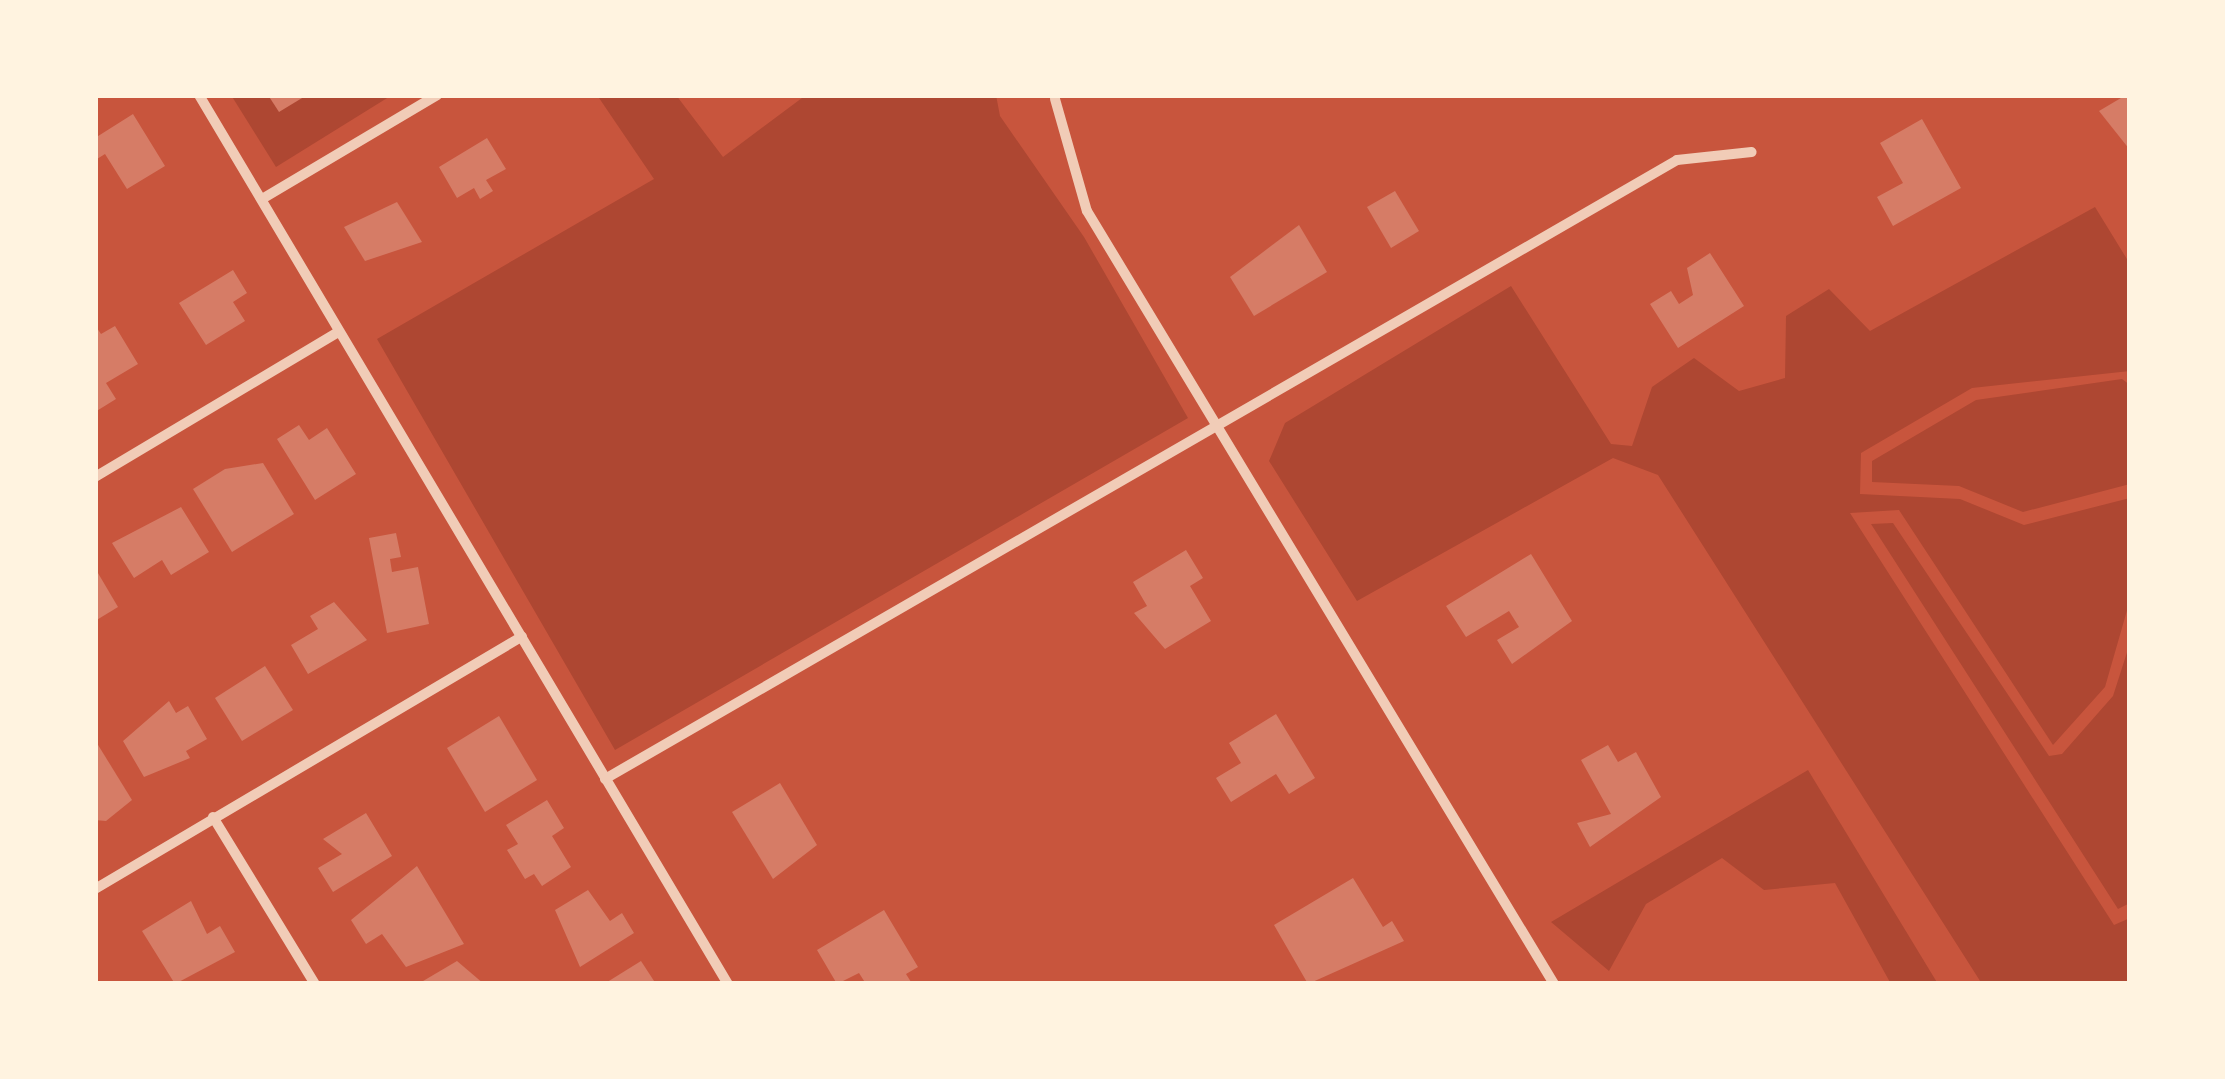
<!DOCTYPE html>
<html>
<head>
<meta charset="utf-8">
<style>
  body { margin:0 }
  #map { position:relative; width:2225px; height:1079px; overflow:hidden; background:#c8553d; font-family:"Source Sans 3",sans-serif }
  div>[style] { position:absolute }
  .green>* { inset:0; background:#ae4732 }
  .building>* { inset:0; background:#d67c66 }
  .minor>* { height:10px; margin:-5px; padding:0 5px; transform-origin:5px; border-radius:5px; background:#f1ccb7 }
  span { translate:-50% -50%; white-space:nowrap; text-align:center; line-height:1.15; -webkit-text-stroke:9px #fff3e0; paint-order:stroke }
  .frame { position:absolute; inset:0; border:98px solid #fff3e0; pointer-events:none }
</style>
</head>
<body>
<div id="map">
  <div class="green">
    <i style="clip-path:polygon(231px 95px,392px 95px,276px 167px)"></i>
    <i style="clip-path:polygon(597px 95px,676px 95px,723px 157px,806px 95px,996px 95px,1000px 116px,1084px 237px,1188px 418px,615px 750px,377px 339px,654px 179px)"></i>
    <i style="clip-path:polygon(2095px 207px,2130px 264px,2130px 371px,1972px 388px,1861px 453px,1860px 494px,1960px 499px,2024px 525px,2130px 498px,2130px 600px,2105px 687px,2053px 745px,1899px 510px,1850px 513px,2114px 925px,2130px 918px,2130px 984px,1982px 984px,1658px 475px,1613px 458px,1357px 601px,1269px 461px,1285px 423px,1511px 286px,1611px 444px,1632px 446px,1652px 387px,1694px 358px,1739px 391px,1785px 378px,1786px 316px,1829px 289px,1870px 331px)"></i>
    <i style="clip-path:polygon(2122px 379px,2130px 385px,2130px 484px,2023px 512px,1959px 486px,1872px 482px,1872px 461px,1976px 400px)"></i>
    <i style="clip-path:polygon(1893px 523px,2049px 756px,2062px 754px,2113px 696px,2130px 643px,2130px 903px,2118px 909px,1871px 524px)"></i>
    <i style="clip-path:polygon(1808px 770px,1938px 984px,1891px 984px,1835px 883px,1764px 890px,1722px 858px,1646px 904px,1609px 971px,1551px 922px)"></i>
  </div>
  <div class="building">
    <i style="clip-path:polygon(268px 95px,307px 95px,279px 112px)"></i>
    <i style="clip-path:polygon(2126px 95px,2130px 95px,2130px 150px,2099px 111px)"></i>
    <i style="clip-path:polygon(133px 114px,165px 166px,127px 189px,105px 154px,97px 159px,95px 138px)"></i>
    <i style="clip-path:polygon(1922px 119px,1961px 188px,1893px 226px,1877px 197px,1903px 183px,1880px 143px)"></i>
    <i style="clip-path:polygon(487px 138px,506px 169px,486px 180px,493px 191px,480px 199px,474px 188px,457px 198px,439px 167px)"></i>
    <i style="clip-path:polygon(1395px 191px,1419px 231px,1391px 248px,1367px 207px)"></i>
    <i style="clip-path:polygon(397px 202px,422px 242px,365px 261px,344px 227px)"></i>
    <i style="clip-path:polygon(1299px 225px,1327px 272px,1254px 316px,1230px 277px)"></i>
    <i style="clip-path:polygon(1710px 253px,1744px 306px,1678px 348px,1650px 304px,1671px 291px,1679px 304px,1693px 295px,1687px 268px)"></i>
    <i style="clip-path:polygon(233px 270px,247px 293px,233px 302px,245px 321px,206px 345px,179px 303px)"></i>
    <i style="clip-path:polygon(95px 325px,101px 334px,115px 326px,138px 364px,106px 383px,116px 399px,95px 412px)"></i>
    <i style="clip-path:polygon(299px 425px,309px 440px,327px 428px,356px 474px,315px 500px,277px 439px)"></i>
    <i style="clip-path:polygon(263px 463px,294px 514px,232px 552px,193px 489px,225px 469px)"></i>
    <i style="clip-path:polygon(181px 507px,209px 552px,171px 575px,162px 560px,134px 578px,112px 543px)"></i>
    <i style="clip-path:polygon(396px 533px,401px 557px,390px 559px,392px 572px,418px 567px,429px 624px,387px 633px,369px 538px)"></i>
    <i style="clip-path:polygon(1186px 550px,1203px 578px,1190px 586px,1211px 621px,1165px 649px,1134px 613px,1147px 606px,1133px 582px)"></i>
    <i style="clip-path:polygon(1531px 554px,1572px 621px,1512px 664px,1497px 640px,1519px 627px,1509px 611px,1466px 637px,1446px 606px)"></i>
    <i style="clip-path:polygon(95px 568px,118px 607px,95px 621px)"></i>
    <i style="clip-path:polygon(334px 602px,367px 640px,308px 674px,291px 645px,318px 629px,310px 616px)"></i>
    <i style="clip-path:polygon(265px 666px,293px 710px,242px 741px,215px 698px)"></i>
    <i style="clip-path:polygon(169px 701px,176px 713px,188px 706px,207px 739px,186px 751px,190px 758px,144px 777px,123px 741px)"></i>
    <i style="clip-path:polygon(1276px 714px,1315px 778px,1289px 794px,1276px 774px,1231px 802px,1216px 778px,1241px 763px,1229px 743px)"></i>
    <i style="clip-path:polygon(499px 716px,537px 780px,485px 812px,447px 748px)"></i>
    <i style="clip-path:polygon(95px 740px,132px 800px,106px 821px,95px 820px)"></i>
    <i style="clip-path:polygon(1608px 745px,1618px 762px,1636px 752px,1661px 797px,1590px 847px,1577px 823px,1611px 814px,1581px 760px)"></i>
    <i style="clip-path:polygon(780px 783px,817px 845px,773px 879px,732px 812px)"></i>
    <i style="clip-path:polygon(547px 800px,564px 828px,552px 836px,571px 867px,542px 886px,534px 874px,525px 879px,507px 850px,518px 844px,506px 825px)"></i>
    <i style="clip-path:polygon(366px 813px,392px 856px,333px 892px,318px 868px,342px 854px,323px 839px)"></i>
    <i style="clip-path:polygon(417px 866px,464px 944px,406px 967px,382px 934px,366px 944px,351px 920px)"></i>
    <i style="clip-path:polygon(1353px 878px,1383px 927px,1392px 921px,1404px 941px,1308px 984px,1274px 925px)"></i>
    <i style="clip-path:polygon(588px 890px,610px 921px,622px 913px,634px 933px,580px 967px,555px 910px)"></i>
    <i style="clip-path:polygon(191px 901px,207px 934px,220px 926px,235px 952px,175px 984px,142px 931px)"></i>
    <i style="clip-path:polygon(884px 910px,918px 967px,906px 974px,911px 982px,866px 984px,859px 973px,837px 984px,817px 950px)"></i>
    <i style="clip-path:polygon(457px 961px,484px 984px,418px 984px)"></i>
    <i style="clip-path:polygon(641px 961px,656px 984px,604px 984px)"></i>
  </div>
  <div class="minor">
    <i style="left:199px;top:95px;width:1034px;rotate:59.25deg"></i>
    <i style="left:1055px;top:99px;width:116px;rotate:74.1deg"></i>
    <i style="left:1087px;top:211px;width:903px;rotate:58.86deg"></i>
    <i style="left:262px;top:199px;width:204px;rotate:-30.7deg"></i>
    <i style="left:95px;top:477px;width:282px;rotate:-30.8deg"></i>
    <i style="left:605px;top:779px;width:1238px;rotate:-30deg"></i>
    <i style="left:1677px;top:160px;width:75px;rotate:-6.1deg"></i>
    <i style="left:213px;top:817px;width:196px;rotate:58.6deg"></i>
    <i style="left:95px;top:889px;width:496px;rotate:-30.6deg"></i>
  </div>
  <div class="frame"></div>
</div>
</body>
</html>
